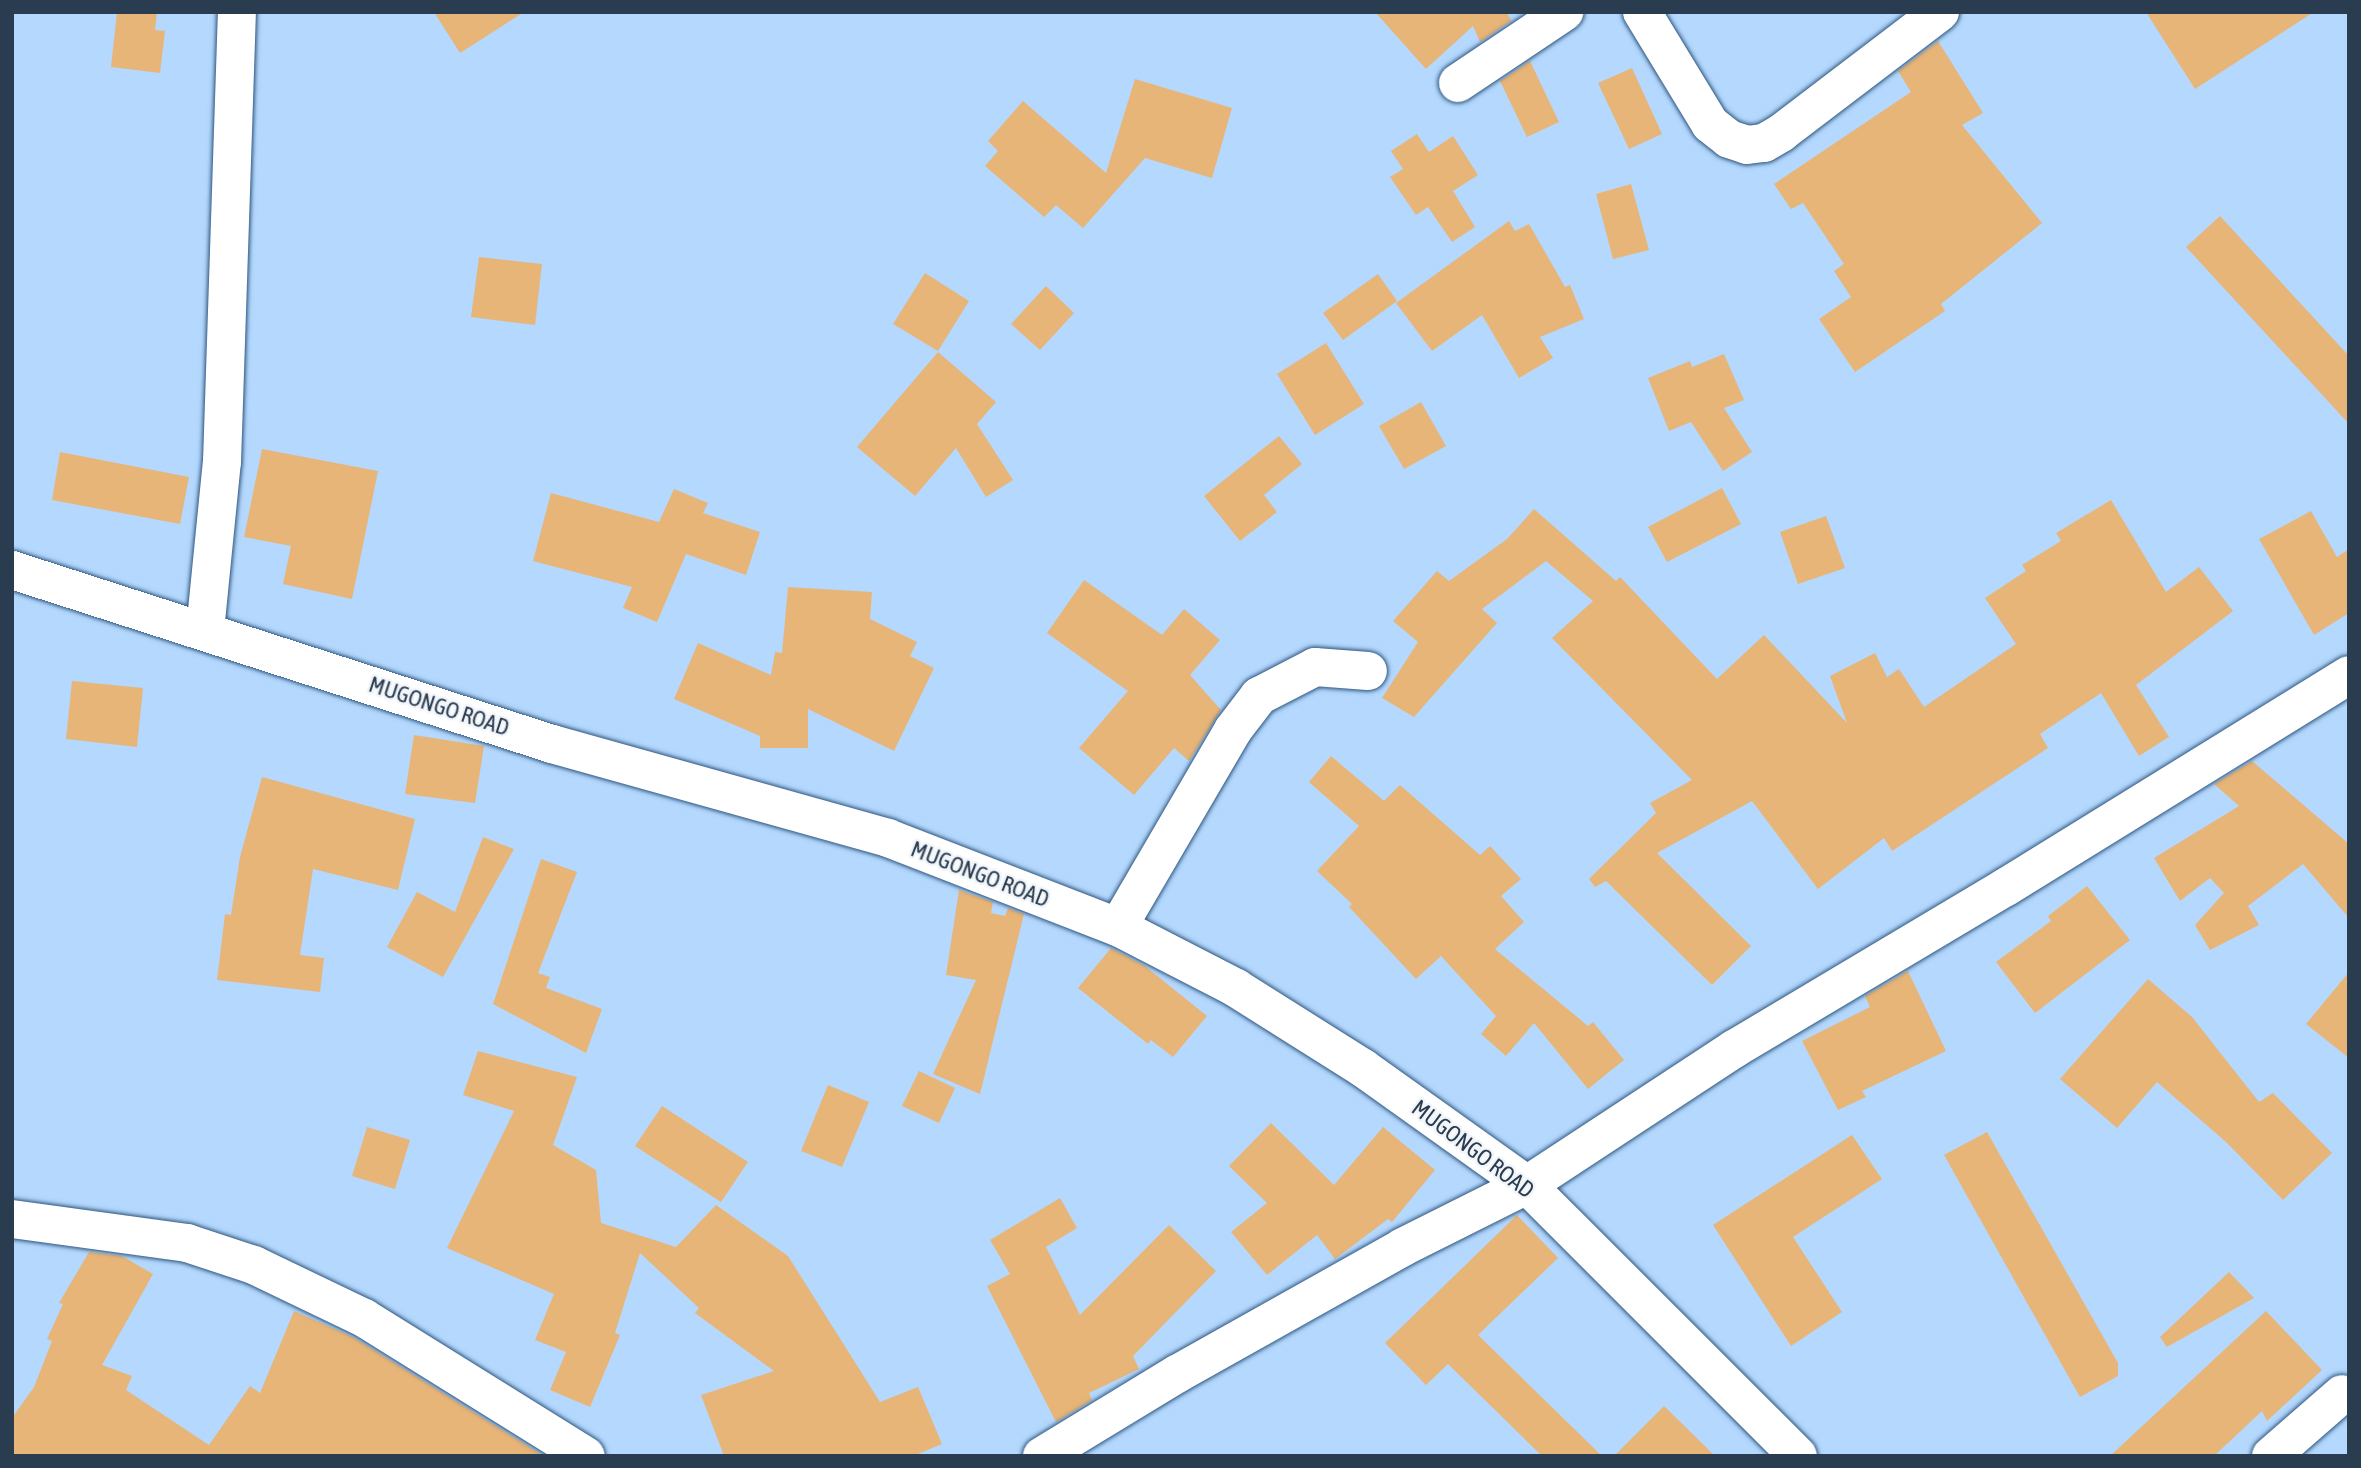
<!DOCTYPE html>
<html>
<head>
<meta charset="utf-8">
<style>
  body { margin:0 }
  #map { position:relative; width:2361px; height:1468px; overflow:hidden; background:#b4d8fe; font-family:"Asap Condensed",sans-serif }
  div>[style] { position:absolute }
  .building>* { inset:0; background:#e8b578 }
  .roads { filter:drop-shadow(0 0 2px #2e567f) drop-shadow(0 0 2px #2e567f) }
  .minor>* { height:38px; margin:-19px; padding:0 19px; transform-origin:19px; border-radius:19px; background:#fff }
  .tertiary>* { height:38px; margin:-19px; padding:0 19px; transform-origin:19px; border-radius:19px; background:#fff }
  span { translate:-50% -50%; white-space:nowrap; text-align:center; line-height:1.15; -webkit-text-stroke:5px #f1f5fa; paint-order:stroke }
  .street-label { font-size:23px; color:#2a3c4f }
  .frame { position:absolute; inset:0; border:14px solid #2a3c4f; pointer-events:none }
</style>
</head>
<body>
<div id="map">
  <div class="building">
    <i style="clip-path:polygon(117px 12px,157px 12px,155px 30px,165px 31px,160px 73px,111px 67px)"></i>
    <i style="clip-path:polygon(434px 12px,524px 12px,460px 53px)"></i>
    <i style="clip-path:polygon(1375px 12px,1507px 12px,1511px 21px,1480px 42px,1473px 26px,1426px 69px)"></i>
    <i style="clip-path:polygon(2146px 12px,2314px 12px,2195px 89px)"></i>
    <i style="clip-path:polygon(1938px 41px,1983px 113px,1962px 125px,2042px 223px,1941px 304px,1945px 311px,1855px 372px,1819px 319px,1851px 297px,1834px 271px,1844px 264px,1803px 203px,1791px 209px,1774px 184px,1911px 92px,1898px 71px)"></i>
    <i style="clip-path:polygon(1530px 61px,1559px 122px,1527px 137px,1500px 81px)"></i>
    <i style="clip-path:polygon(1632px 68px,1662px 134px,1629px 149px,1598px 83px)"></i>
    <i style="clip-path:polygon(1135px 79px,1232px 108px,1212px 178px,1145px 158px,1083px 228px,1056px 205px,1044px 217px,985px 166px,998px 151px,988px 141px,1023px 101px,1106px 173px)"></i>
    <i style="clip-path:polygon(1417px 134px,1429px 152px,1453px 136px,1478px 175px,1453px 191px,1475px 227px,1452px 242px,1428px 207px,1416px 215px,1390px 177px,1403px 169px,1391px 151px)"></i>
    <i style="clip-path:polygon(1631px 184px,1649px 250px,1613px 259px,1596px 194px)"></i>
    <i style="clip-path:polygon(2220px 216px,2349px 356px,2349px 424px,2186px 247px)"></i>
    <i style="clip-path:polygon(1509px 221px,1515px 231px,1529px 224px,1565px 287px,1570px 285px,1584px 319px,1540px 337px,1553px 358px,1519px 378px,1482px 315px,1432px 351px,1396px 303px)"></i>
    <i style="clip-path:polygon(479px 257px,542px 264px,535px 325px,471px 317px)"></i>
    <i style="clip-path:polygon(925px 273px,969px 301px,938px 351px,893px 324px)"></i>
    <i style="clip-path:polygon(1378px 274px,1397px 301px,1343px 340px,1323px 313px)"></i>
    <i style="clip-path:polygon(1046px 286px,1074px 313px,1040px 350px,1011px 324px)"></i>
    <i style="clip-path:polygon(1326px 343px,1364px 404px,1315px 435px,1277px 374px)"></i>
    <i style="clip-path:polygon(938px 352px,996px 402px,977px 424px,1013px 480px,986px 497px,956px 448px,915px 496px,857px 447px)"></i>
    <i style="clip-path:polygon(1724px 354px,1744px 400px,1724px 408px,1752px 452px,1723px 471px,1691px 422px,1669px 431px,1648px 378px,1690px 361px,1692px 367px)"></i>
    <i style="clip-path:polygon(1421px 402px,1446px 446px,1404px 469px,1379px 426px)"></i>
    <i style="clip-path:polygon(1279px 436px,1302px 464px,1264px 495px,1277px 512px,1240px 541px,1204px 496px)"></i>
    <i style="clip-path:polygon(262px 449px,378px 471px,352px 599px,283px 584px,291px 546px,244px 537px)"></i>
    <i style="clip-path:polygon(60px 452px,189px 477px,180px 524px,52px 500px)"></i>
    <i style="clip-path:polygon(1722px 488px,1741px 524px,1667px 562px,1648px 527px)"></i>
    <i style="clip-path:polygon(674px 489px,708px 503px,703px 513px,760px 532px,746px 575px,686px 554px,657px 622px,623px 608px,632px 587px,533px 561px,551px 493px,659px 522px)"></i>
    <i style="clip-path:polygon(2111px 500px,2166px 592px,2199px 567px,2233px 611px,2136px 685px,2169px 737px,2139px 756px,2101px 693px,2040px 734px,2048px 748px,1892px 851px,1884px 838px,1818px 889px,1752px 801px,1657px 853px,1751px 946px,1712px 985px,1606px 881px,1595px 887px,1589px 879px,1656px 813px,1650px 803px,1692px 780px,1552px 638px,1593px 601px,1546px 561px,1482px 609px,1497px 623px,1414px 717px,1382px 698px,1418px 642px,1393px 621px,1437px 571px,1449px 581px,1507px 539px,1534px 509px,1616px 581px,1620px 577px,1717px 679px,1764px 635px,1847px 723px,1830px 676px,1875px 653px,1887px 677px,1899px 669px,1924px 707px,2016px 644px,1985px 598px,2026px 571px,2022px 565px,2061px 541px,2056px 533px)"></i>
    <i style="clip-path:polygon(2311px 511px,2337px 557px,2349px 549px,2349px 613px,2314px 635px,2259px 539px)"></i>
    <i style="clip-path:polygon(1826px 516px,1845px 568px,1798px 584px,1780px 532px)"></i>
    <i style="clip-path:polygon(1084px 580px,1162px 635px,1184px 609px,1220px 640px,1190px 675px,1221px 710px,1189px 761px,1174px 748px,1134px 795px,1079px 748px,1128px 691px,1047px 633px)"></i>
    <i style="clip-path:polygon(788px 587px,872px 592px,870px 619px,917px 642px,910px 656px,934px 668px,894px 751px,808px 709px,808px 748px,760px 748px,760px 736px,674px 699px,698px 643px,771px 675px,775px 652px,782px 653px)"></i>
    <i style="clip-path:polygon(72px 681px,143px 688px,137px 747px,66px 739px)"></i>
    <i style="clip-path:polygon(414px 735px,484px 746px,475px 803px,405px 794px)"></i>
    <i style="clip-path:polygon(1331px 756px,1384px 801px,1400px 785px,1480px 855px,1490px 846px,1521px 879px,1501px 896px,1524px 922px,1495px 949px,1588px 1026px,1593px 1022px,1624px 1060px,1588px 1089px,1534px 1023px,1506px 1056px,1481px 1034px,1496px 1016px,1441px 956px,1416px 979px,1349px 907px,1352px 904px,1317px 871px,1359px 826px,1309px 782px)"></i>
    <i style="clip-path:polygon(2252px 761px,2349px 844px,2349px 918px,2303px 864px,2248px 906px,2259px 925px,2210px 950px,2195px 925px,2224px 893px,2210px 878px,2180px 901px,2154px 858px,2239px 806px,2214px 784px)"></i>
    <i style="clip-path:polygon(262px 777px,415px 819px,398px 890px,313px 869px,300px 955px,324px 958px,320px 992px,217px 980px,225px 914px,231px 915px,240px 857px)"></i>
    <i style="clip-path:polygon(483px 837px,514px 849px,443px 977px,387px 947px,417px 892px,455px 912px)"></i>
    <i style="clip-path:polygon(541px 859px,577px 872px,538px 973px,550px 977px,546px 988px,602px 1009px,586px 1053px,493px 1004px)"></i>
    <i style="clip-path:polygon(2087px 886px,2130px 940px,2035px 1013px,1996px 962px,2051px 921px,2048px 916px)"></i>
    <i style="clip-path:polygon(959px 890px,993px 902px,991px 913px,1005px 916px,1008px 908px,1024px 914px,980px 1094px,933px 1074px,976px 980px,946px 975px)"></i>
    <i style="clip-path:polygon(1111px 948px,1145px 966px,1207px 1016px,1173px 1057px,1151px 1040px,1148px 1044px,1078px 988px)"></i>
    <i style="clip-path:polygon(1908px 971px,1946px 1051px,1862px 1091px,1866px 1097px,1838px 1110px,1802px 1041px,1870px 1007px,1865px 996px)"></i>
    <i style="clip-path:polygon(2349px 972px,2349px 1058px,2306px 1024px)"></i>
    <i style="clip-path:polygon(2148px 979px,2192px 1017px,2259px 1102px,2273px 1093px,2332px 1153px,2283px 1200px,2226px 1142px,2157px 1082px,2117px 1128px,2060px 1079px)"></i>
    <i style="clip-path:polygon(478px 1051px,577px 1077px,553px 1145px,596px 1170px,601px 1223px,676px 1247px,716px 1205px,788px 1256px,880px 1402px,918px 1387px,942px 1444px,913px 1456px,724px 1456px,701px 1395px,774px 1371px,695px 1313px,699px 1308px,640px 1253px,615px 1333px,620px 1335px,590px 1407px,550px 1390px,566px 1352px,535px 1340px,554px 1294px,447px 1248px,514px 1111px,463px 1095px)"></i>
    <i style="clip-path:polygon(919px 1071px,955px 1088px,939px 1123px,902px 1106px)"></i>
    <i style="clip-path:polygon(828px 1085px,869px 1102px,842px 1167px,801px 1151px)"></i>
    <i style="clip-path:polygon(662px 1106px,748px 1162px,721px 1202px,635px 1146px)"></i>
    <i style="clip-path:polygon(1271px 1123px,1334px 1185px,1383px 1127px,1435px 1170px,1392px 1222px,1388px 1219px,1335px 1259px,1317px 1235px,1267px 1275px,1231px 1232px,1267px 1203px,1229px 1166px)"></i>
    <i style="clip-path:polygon(367px 1127px,410px 1140px,395px 1189px,352px 1176px)"></i>
    <i style="clip-path:polygon(1987px 1132px,2118px 1363px,2118px 1376px,2080px 1397px,1944px 1155px)"></i>
    <i style="clip-path:polygon(1852px 1135px,1882px 1179px,1793px 1237px,1842px 1312px,1791px 1346px,1713px 1225px)"></i>
    <i style="clip-path:polygon(1060px 1198px,1077px 1228px,1046px 1247px,1080px 1315px,1169px 1225px,1216px 1271px,1133px 1356px,1139px 1369px,1089px 1393px,1092px 1400px,1056px 1422px,987px 1286px,1010px 1274px,990px 1240px)"></i>
    <i style="clip-path:polygon(1517px 1215px,1558px 1258px,1478px 1335px,1602px 1456px,1542px 1456px,1448px 1364px,1426px 1385px,1385px 1343px)"></i>
    <i style="clip-path:polygon(89px 1252px,122px 1256px,153px 1274px,102px 1365px,132px 1376px,126px 1390px,209px 1445px,250px 1386px,260px 1393px,294px 1311px,353px 1337px,544px 1456px,12px 1456px,12px 1418px,34px 1387px,52px 1341px,47px 1339px,63px 1304px,59px 1303px)"></i>
    <i style="clip-path:polygon(2229px 1272px,2254px 1298px,2167px 1347px,2160px 1337px)"></i>
    <i style="clip-path:polygon(2266px 1311px,2322px 1370px,2267px 1421px,2262px 1411px,2214px 1456px,2110px 1456px)"></i>
    <i style="clip-path:polygon(1664px 1406px,1715px 1456px,1614px 1456px)"></i>
  </div>
  <div class="roads">
    <div class="minor">
      <i style="left:1642px;top:12px;width:131px;rotate:58.7deg"></i>
      <i style="left:1710px;top:124px;width:24px;rotate:38deg"></i>
      <i style="left:1729px;top:139px;width:19px;rotate:18deg"></i>
      <i style="left:1747px;top:145px;width:17px;rotate:-7deg"></i>
      <i style="left:1764px;top:143px;width:20px;rotate:-30deg"></i>
      <i style="left:1781px;top:133px;width:200px;rotate:-37.3deg"></i>
      <i style="left:1458px;top:83px;width:128px;rotate:-33.8deg"></i>
      <i style="left:205px;top:631px;width:170px;rotate:-84.3deg"></i>
      <i style="left:222px;top:462px;width:450px;rotate:-88.1deg"></i>
      <i style="left:1118px;top:927px;width:228px;rotate:-59.7deg"></i>
      <i style="left:1233px;top:730px;width:43px;rotate:-52.6deg"></i>
      <i style="left:1259px;top:696px;width:63px;rotate:-27.4deg"></i>
      <i style="left:1315px;top:667px;width:53px;rotate:4.3deg"></i>
      <i style="left:12px;top:1219px;width:177px;rotate:7.8deg"></i>
      <i style="left:187px;top:1243px;width:71px;rotate:18.2deg"></i>
      <i style="left:254px;top:1265px;width:122px;rotate:25.7deg"></i>
      <i style="left:364px;top:1318px;width:261px;rotate:31.9deg"></i>
      <i style="left:1042px;top:1456px;width:158px;rotate:-31.3deg"></i>
      <i style="left:1177px;top:1374px;width:259px;rotate:-29.3deg"></i>
      <i style="left:1403px;top:1247px;width:139px;rotate:-26.6deg"></i>
      <i style="left:1527px;top:1185px;width:248px;rotate:-33.3deg"></i>
      <i style="left:1734px;top:1049px;width:317px;rotate:-30.8deg"></i>
      <i style="left:2006px;top:887px;width:403px;rotate:-31.7deg"></i>
      <i style="left:2271px;top:1456px;width:94px;rotate:-41.1deg"></i>
    </div>
    <div class="tertiary">
      <i style="left:12px;top:570px;width:567px;rotate:17.86deg"></i>
      <i style="left:552px;top:744px;width:349px;rotate:15.6deg"></i>
      <i style="left:888px;top:838px;width:247px;rotate:21.2deg"></i>
      <i style="left:1118px;top:927px;width:133px;rotate:27.3deg"></i>
      <i style="left:1236px;top:988px;width:150px;rotate:32.2deg"></i>
      <i style="left:1363px;top:1068px;width:201px;rotate:35.5deg"></i>
      <i style="left:1527px;top:1185px;width:383px;rotate:45deg"></i>
    </div>
  </div>
  <div class="street-label">
    <span style="left:439px;top:706px;rotate:18deg">MUGONGO ROAD</span>
    <span style="left:980px;top:874px;rotate:21deg">MUGONGO ROAD</span>
    <span style="left:1473px;top:1149px;rotate:37deg">MUGONGO ROAD</span>
  </div>
  <div class="frame"></div>
</div>
</body>
</html>
